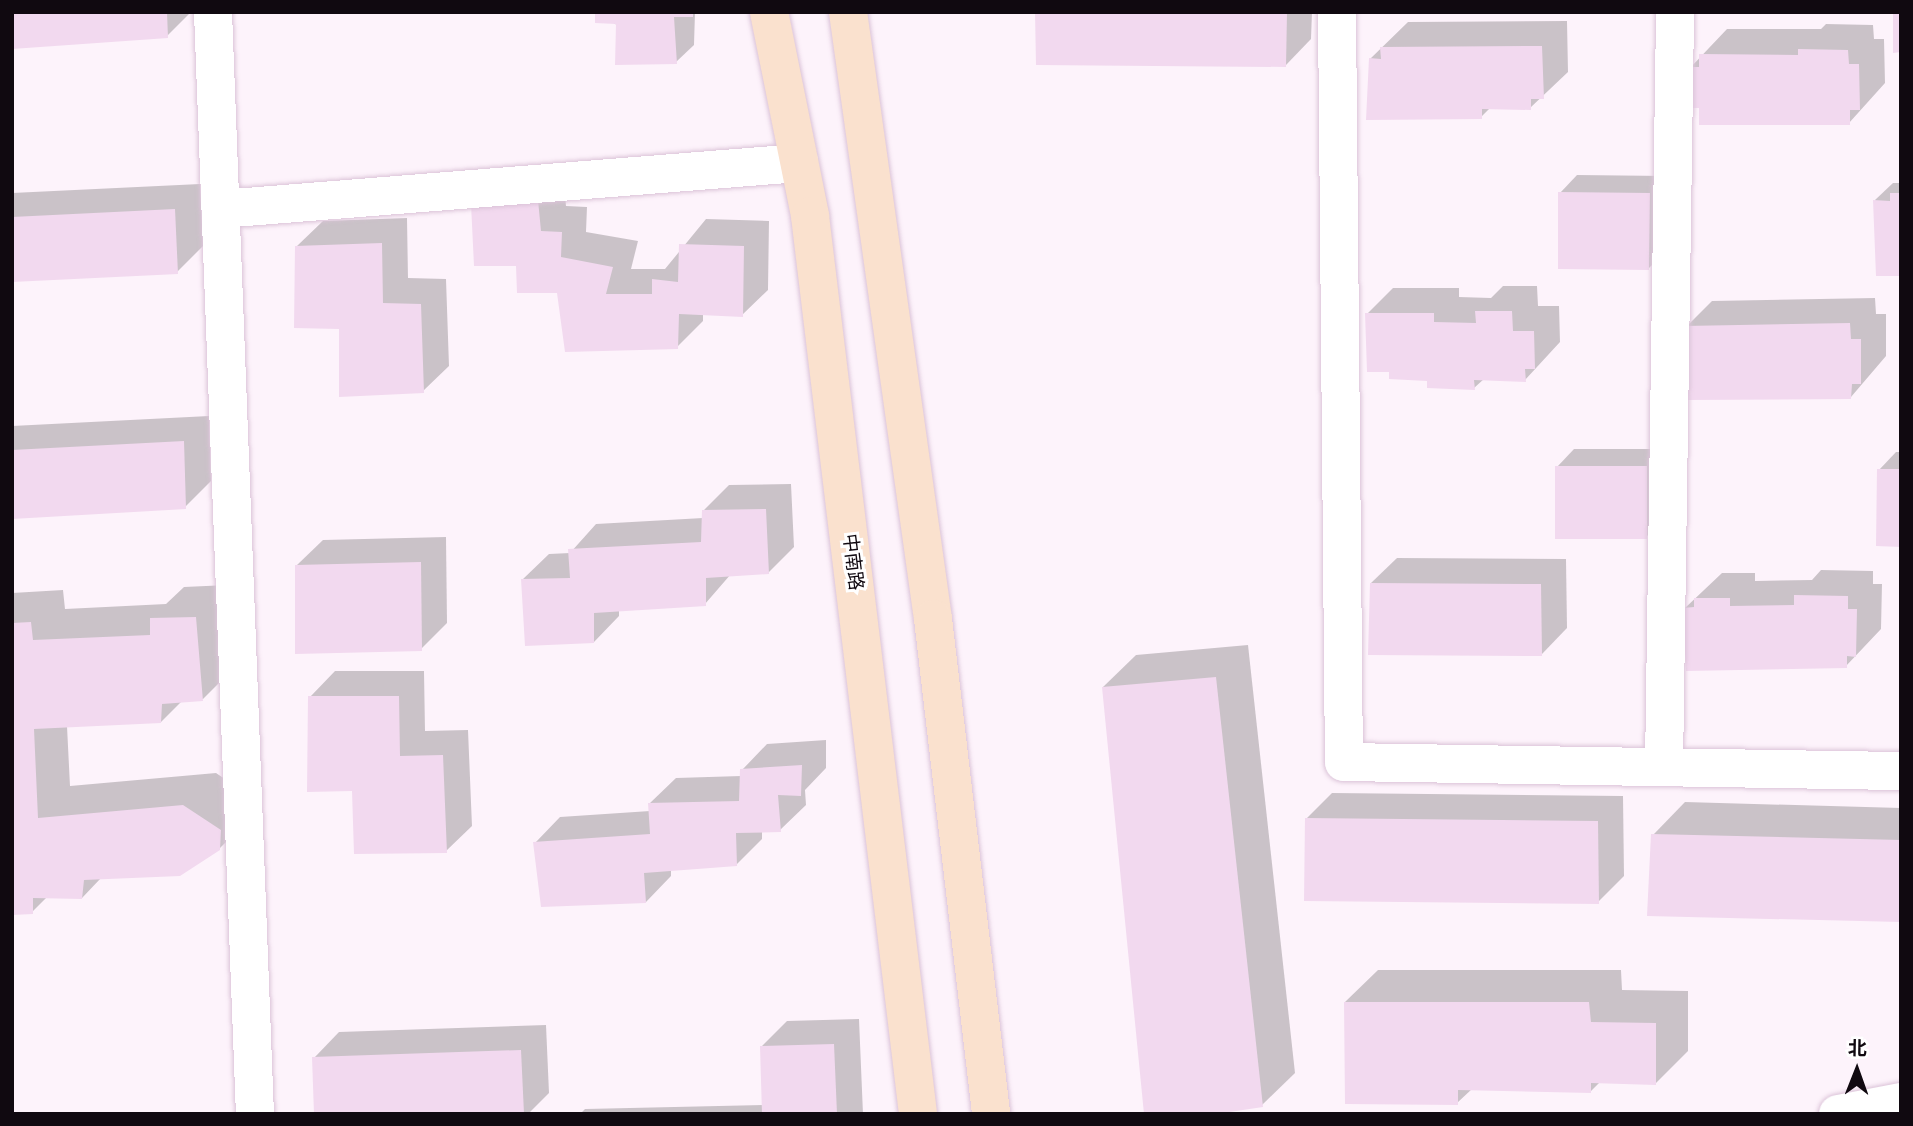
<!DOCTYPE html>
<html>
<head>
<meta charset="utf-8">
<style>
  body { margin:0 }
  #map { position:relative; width:1913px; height:1126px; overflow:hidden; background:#fdf3fb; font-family:"Roboto Serif","Noto Sans SC",serif }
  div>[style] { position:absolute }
  .shadow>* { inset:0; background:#0003 }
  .building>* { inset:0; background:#f2d9ef }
  .roads { filter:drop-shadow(0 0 2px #dbc3d8) drop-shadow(0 0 2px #dbc3d8) }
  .minor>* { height:38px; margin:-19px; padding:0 19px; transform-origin:19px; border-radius:19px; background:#fff }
  .primary>* { height:38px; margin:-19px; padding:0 19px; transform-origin:19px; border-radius:19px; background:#fae1ce }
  span { translate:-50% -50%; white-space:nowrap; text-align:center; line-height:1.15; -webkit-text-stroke:6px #fff; paint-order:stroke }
  .street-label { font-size:19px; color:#100910 }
  .frame { position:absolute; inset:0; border:14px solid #100910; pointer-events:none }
  .north { position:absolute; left:1822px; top:1035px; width:70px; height:70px; -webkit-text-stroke:5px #fff; paint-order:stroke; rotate:1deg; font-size:19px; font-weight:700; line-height:28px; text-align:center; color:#100910 }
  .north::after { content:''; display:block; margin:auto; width:24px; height:32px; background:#100910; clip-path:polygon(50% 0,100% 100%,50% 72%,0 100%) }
</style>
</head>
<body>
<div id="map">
  <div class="shadow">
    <i style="clip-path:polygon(12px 12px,191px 12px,167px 36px)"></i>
    <i style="clip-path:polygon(596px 12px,695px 12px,694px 45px,676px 62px)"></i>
    <i style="clip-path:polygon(1037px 12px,1312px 12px,1311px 39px,1286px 65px)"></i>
    <i style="clip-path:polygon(1567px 21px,1568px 72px,1530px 108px,1491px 107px,1481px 117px,1370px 59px,1408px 22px)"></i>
    <i style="clip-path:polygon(1826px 24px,1873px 25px,1874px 39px,1884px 39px,1885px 83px,1849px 123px,1701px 107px,1690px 68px,1727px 29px,1821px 29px)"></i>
    <i style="clip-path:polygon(563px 175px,566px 206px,587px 207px,586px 232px,638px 241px,631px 269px,665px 269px,706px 219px,769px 221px,768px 290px,742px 315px,703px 314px,703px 321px,677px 347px,558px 292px,518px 264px,476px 265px)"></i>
    <i style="clip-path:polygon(1577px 175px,1667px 176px,1666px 251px,1649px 268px,1560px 193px)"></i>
    <i style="clip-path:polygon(1893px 183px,1901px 183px,1901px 275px,1875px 200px)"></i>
    <i style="clip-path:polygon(200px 184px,203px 246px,177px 272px,12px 280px,12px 193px)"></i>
    <i style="clip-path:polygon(407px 218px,408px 278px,446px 279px,449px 366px,423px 391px,297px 246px,323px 221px)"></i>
    <i style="clip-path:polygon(1503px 286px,1537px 286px,1538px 306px,1559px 306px,1560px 342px,1525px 380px,1484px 379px,1474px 388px,1391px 370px,1367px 314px,1393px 288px,1459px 288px,1459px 297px,1491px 298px)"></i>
    <i style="clip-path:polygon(1875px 298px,1876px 314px,1886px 314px,1886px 356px,1851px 397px,1686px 327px,1712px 301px)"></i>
    <i style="clip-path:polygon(209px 416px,211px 481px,185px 507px,12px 517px,12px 426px)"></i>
    <i style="clip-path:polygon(1574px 449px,1664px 449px,1664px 519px,1646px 537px,1557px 467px)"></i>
    <i style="clip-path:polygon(1896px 452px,1901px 452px,1901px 545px,1879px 470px)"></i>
    <i style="clip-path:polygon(791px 484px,794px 547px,768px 573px,731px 574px,705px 604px,619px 609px,619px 616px,594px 642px,523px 579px,549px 554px,570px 553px,596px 524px,703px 518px,703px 511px,729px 485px)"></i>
    <i style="clip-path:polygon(446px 537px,447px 623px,421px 649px,297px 565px,323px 540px)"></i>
    <i style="clip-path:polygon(1397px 558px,1566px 559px,1567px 628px,1542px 654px,1371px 583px)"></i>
    <i style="clip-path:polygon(1821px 570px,1873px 571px,1873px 584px,1882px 584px,1881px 629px,1846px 666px,1685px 608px,1722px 573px,1755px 573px,1755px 581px,1812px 580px)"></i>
    <i style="clip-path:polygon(228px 585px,235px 667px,203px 699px,182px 701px,161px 722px,67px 726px,70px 786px,216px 773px,253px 798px,252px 816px,219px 849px,101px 878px,82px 898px,47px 897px,32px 912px,12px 913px,12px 593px,63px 590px,65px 609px,166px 604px,184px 587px)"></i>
    <i style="clip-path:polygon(1248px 645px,1295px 1073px,1262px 1105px,1103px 687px,1136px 655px)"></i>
    <i style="clip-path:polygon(335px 671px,424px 671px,425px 731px,468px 730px,472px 826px,446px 851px,354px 789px,310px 697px)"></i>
    <i style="clip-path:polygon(826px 740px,826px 768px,805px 790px,806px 805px,780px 830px,762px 831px,762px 839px,736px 865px,671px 869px,671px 876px,646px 902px,535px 843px,560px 817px,650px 811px,650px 803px,676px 778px,741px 776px,742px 770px,767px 744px)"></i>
    <i style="clip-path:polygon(1332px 793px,1623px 796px,1624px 876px,1598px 902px,1306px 819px)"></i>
    <i style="clip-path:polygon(1685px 802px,1901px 808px,1901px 920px,1653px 835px)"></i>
    <i style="clip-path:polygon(1378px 970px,1621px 970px,1622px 990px,1688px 991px,1688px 1051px,1656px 1083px,1600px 1082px,1590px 1092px,1472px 1089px,1457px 1103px,1345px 1002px)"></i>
    <i style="clip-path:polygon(859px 1019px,863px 1114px,580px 1114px,585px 1109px,763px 1105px,761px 1047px,787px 1021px)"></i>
    <i style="clip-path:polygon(546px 1025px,549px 1093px,528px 1114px,315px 1114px,314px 1058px,339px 1032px)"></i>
  </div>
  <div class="building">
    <i style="clip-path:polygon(12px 12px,167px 12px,168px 38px,12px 49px)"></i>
    <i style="clip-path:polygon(595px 12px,693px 12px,693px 17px,674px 17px,677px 64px,615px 65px,616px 24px,595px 23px)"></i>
    <i style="clip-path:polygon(1035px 12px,1287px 12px,1286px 67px,1036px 65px)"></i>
    <i style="clip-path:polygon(1893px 12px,1901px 12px,1901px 52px,1893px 53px)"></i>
    <i style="clip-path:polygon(1542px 46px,1544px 99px,1531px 99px,1531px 110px,1482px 109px,1482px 119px,1366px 120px,1369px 58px,1381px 59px,1380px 47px)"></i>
    <i style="clip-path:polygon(1798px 49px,1848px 50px,1849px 64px,1859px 64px,1860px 110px,1850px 110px,1850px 125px,1699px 125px,1699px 108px,1689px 108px,1688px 67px,1699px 67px,1699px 54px,1798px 55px)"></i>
    <i style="clip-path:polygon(1558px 192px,1650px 193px,1649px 270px,1558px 269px)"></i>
    <i style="clip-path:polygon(1890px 193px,1901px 193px,1901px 276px,1876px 276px,1873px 200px,1890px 201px)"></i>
    <i style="clip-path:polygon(538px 200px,541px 231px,562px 232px,561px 257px,613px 267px,606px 294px,652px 294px,652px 279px,678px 282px,679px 244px,744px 246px,743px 317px,679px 314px,678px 349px,565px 352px,557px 293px,517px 293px,516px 266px,474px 266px,471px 204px)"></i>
    <i style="clip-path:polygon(175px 209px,178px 274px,12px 282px,12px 217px)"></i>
    <i style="clip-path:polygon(382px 243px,383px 303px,421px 304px,424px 393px,339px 397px,339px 329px,294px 328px,295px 246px)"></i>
    <i style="clip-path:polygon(1475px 311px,1512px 311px,1513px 331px,1534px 331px,1535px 369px,1525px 369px,1526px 382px,1474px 380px,1475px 390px,1427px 388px,1427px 381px,1389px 379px,1389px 372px,1367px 372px,1365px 313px,1434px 313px,1434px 322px,1476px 323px)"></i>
    <i style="clip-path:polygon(1850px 323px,1851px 339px,1861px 339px,1861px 384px,1852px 384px,1851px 399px,1685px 400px,1684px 326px)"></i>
    <i style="clip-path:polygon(184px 441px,186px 509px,12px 519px,12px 450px)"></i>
    <i style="clip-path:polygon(1555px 466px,1647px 466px,1647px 539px,1555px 539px)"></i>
    <i style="clip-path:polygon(1877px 469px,1901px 469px,1901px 547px,1876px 546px)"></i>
    <i style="clip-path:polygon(766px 509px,769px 574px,706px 578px,706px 606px,594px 613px,594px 643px,525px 646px,521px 579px,570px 578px,568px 549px,701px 542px,702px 510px)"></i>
    <i style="clip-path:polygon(421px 562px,422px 651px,295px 654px,295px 565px)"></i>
    <i style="clip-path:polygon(1370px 583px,1541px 584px,1542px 656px,1368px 655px)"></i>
    <i style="clip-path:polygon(1794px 595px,1848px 596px,1848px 609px,1857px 609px,1856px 657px,1847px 656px,1847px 668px,1686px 671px,1683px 608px,1694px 607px,1694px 598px,1730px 598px,1730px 606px,1794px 605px)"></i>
    <i style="clip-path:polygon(196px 617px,203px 701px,162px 704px,161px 723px,34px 729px,38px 818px,183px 805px,221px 830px,220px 850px,180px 876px,84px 880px,82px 899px,33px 898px,33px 914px,12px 915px,12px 623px,31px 622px,33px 640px,150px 635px,150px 618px)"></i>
    <i style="clip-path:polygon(1216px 677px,1263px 1107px,1216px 1114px,1144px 1114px,1102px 687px)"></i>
    <i style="clip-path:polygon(308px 696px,399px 696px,400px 756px,443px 755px,447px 853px,354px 854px,352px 791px,307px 792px)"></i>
    <i style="clip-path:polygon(802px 765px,801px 796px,778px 795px,781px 832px,736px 833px,737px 866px,644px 873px,646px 903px,541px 907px,533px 842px,650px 834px,648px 803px,739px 801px,740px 769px)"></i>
    <i style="clip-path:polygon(1305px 818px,1598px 821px,1599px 904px,1304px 901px)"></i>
    <i style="clip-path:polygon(1651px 834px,1901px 840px,1901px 922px,1647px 916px)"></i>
    <i style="clip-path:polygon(1344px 1002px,1589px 1002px,1591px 1022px,1656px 1023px,1656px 1085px,1591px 1083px,1591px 1093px,1458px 1090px,1458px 1105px,1345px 1104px)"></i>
    <i style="clip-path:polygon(834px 1044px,837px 1114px,762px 1114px,760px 1046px)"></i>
    <i style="clip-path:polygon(521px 1050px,524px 1114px,314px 1114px,312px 1057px)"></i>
  </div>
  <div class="roads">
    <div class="minor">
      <i style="left:213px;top:12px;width:1103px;rotate:87.82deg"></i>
      <i style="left:1337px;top:12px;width:750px;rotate:89.47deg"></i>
      <i style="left:1344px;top:762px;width:557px;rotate:0.93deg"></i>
      <i style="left:221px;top:209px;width:580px;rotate:-4.55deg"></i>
      <i style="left:1664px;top:766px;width:754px;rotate:-89.16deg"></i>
      <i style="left:1838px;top:1114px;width:64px;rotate:-10.8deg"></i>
    </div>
    <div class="primary">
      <i style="left:769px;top:12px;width:208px;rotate:78.6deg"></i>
      <i style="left:810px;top:216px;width:904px;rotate:83.14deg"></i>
      <i style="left:848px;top:12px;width:613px;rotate:82.03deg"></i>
      <i style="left:933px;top:619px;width:498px;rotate:83.3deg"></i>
    </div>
  </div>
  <div class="street-label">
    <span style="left:853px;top:562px;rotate:83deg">中南路</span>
  </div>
  <div class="frame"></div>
  <div class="north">北</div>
</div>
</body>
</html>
